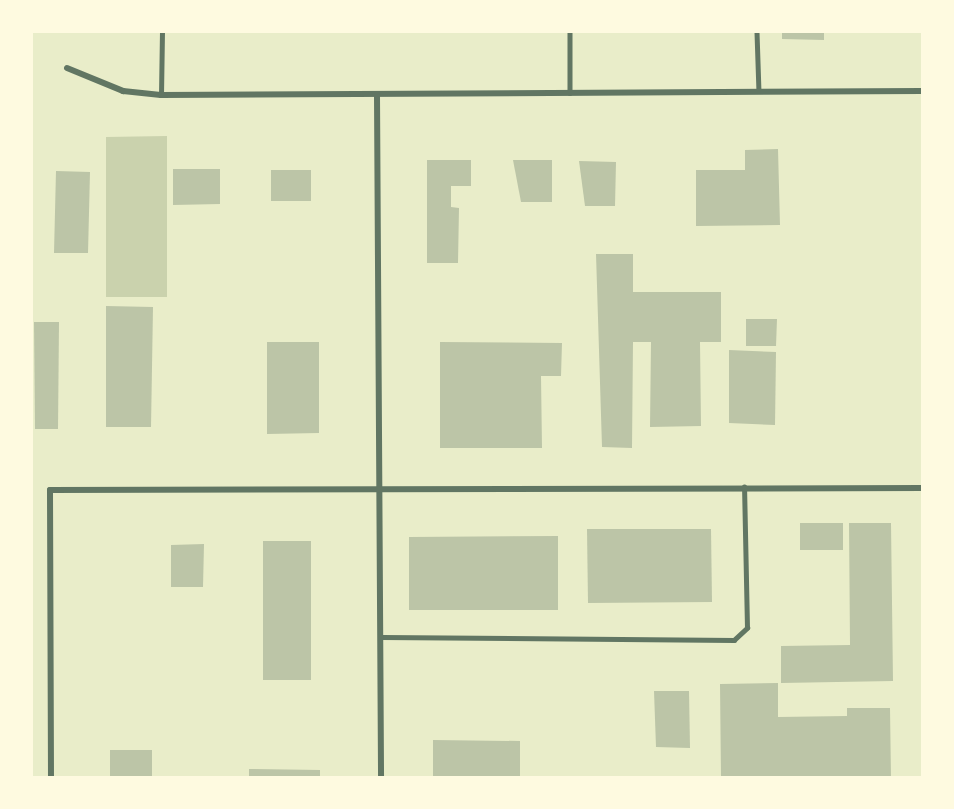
<!DOCTYPE html>
<html>
<head>
<meta charset="utf-8">
<style>
  body { margin:0 }
  #map { position:relative; width:954px; height:809px; overflow:hidden; background:#e9edc9; font-family:"PT Serif",serif }
  div>[style] { position:absolute }
  .green>* { inset:0; background:#cad2ad }
  .building>* { inset:0; background:#bcc5a7 }
  .service>* { height:4.5px; margin:-2.25px; padding:0 2.25px; transform-origin:2.25px; border-radius:2.25px; background:#617663 }
  .minor>* { height:6px; margin:-3px; padding:0 3px; transform-origin:3px; border-radius:3px; background:#617663 }
  span { translate:-50% -50%; white-space:nowrap; text-align:center; line-height:1.15; -webkit-text-stroke:6px #fefae0; paint-order:stroke }
  .frame { position:absolute; inset:0; border:33px solid #fefae0; pointer-events:none }
</style>
</head>
<body>
<div id="map">
  <div class="green">
    <i style="clip-path:polygon(167px 136px,167px 297px,106px 297px,106px 137px)"></i>
  </div>
  <div class="building">
    <i style="clip-path:polygon(782px 32px,824px 32px,824px 40px,782px 39px)"></i>
    <i style="clip-path:polygon(778px 149px,780px 225px,696px 226px,696px 170px,745px 170px,745px 150px)"></i>
    <i style="clip-path:polygon(427px 160px,471px 160px,471px 186px,451px 186px,451px 207px,459px 208px,458px 263px,427px 263px)"></i>
    <i style="clip-path:polygon(513px 160px,552px 160px,552px 202px,521px 202px)"></i>
    <i style="clip-path:polygon(579px 161px,616px 162px,615px 206px,585px 206px)"></i>
    <i style="clip-path:polygon(173px 169px,220px 169px,220px 204px,173px 205px)"></i>
    <i style="clip-path:polygon(271px 170px,311px 170px,311px 201px,271px 201px)"></i>
    <i style="clip-path:polygon(56px 171px,90px 172px,88px 253px,54px 253px)"></i>
    <i style="clip-path:polygon(596px 254px,633px 254px,633px 292px,721px 292px,721px 342px,700px 342px,701px 426px,650px 427px,651px 342px,633px 342px,632px 448px,602px 447px)"></i>
    <i style="clip-path:polygon(106px 306px,153px 307px,151px 427px,106px 427px)"></i>
    <i style="clip-path:polygon(746px 319px,777px 319px,776px 346px,746px 346px)"></i>
    <i style="clip-path:polygon(34px 322px,59px 322px,58px 429px,35px 429px)"></i>
    <i style="clip-path:polygon(267px 342px,319px 342px,319px 433px,267px 434px)"></i>
    <i style="clip-path:polygon(440px 342px,562px 343px,561px 376px,541px 376px,542px 448px,440px 448px)"></i>
    <i style="clip-path:polygon(729px 350px,776px 352px,775px 425px,729px 423px)"></i>
    <i style="clip-path:polygon(800px 523px,843px 523px,843px 550px,800px 550px)"></i>
    <i style="clip-path:polygon(849px 523px,891px 523px,893px 681px,781px 683px,781px 646px,850px 645px)"></i>
    <i style="clip-path:polygon(587px 529px,711px 529px,712px 602px,588px 603px)"></i>
    <i style="clip-path:polygon(558px 536px,558px 610px,409px 610px,409px 537px)"></i>
    <i style="clip-path:polygon(263px 541px,311px 541px,311px 680px,263px 680px)"></i>
    <i style="clip-path:polygon(204px 544px,203px 587px,171px 587px,171px 545px)"></i>
    <i style="clip-path:polygon(778px 683px,778px 717px,847px 716px,847px 708px,890px 708px,891px 778px,721px 778px,720px 684px)"></i>
    <i style="clip-path:polygon(654px 691px,689px 691px,690px 748px,656px 747px)"></i>
    <i style="clip-path:polygon(433px 740px,520px 741px,520px 778px,433px 778px)"></i>
    <i style="clip-path:polygon(110px 750px,152px 750px,152px 778px,110px 778px)"></i>
    <i style="clip-path:polygon(249px 769px,320px 770px,320px 778px,249px 778px)"></i>
  </div>
  <div class="service">
    <i style="left:570px;top:32px;width:61px;rotate:90deg"></i>
    <i style="left:757px;top:32px;width:59px;rotate:88.1deg"></i>
    <i style="left:161px;top:95px;width:63px;rotate:-89.1deg"></i>
    <i style="left:382px;top:637px;width:352px;rotate:0.5deg"></i>
    <i style="left:734px;top:640px;width:18px;rotate:-43deg"></i>
    <i style="left:747px;top:628px;width:141px;rotate:-91.2deg"></i>
  </div>
  <div class="minor">
    <i style="left:67px;top:68px;width:61px;rotate:22.3deg"></i>
    <i style="left:123px;top:91px;width:38px;rotate:6deg"></i>
    <i style="left:161px;top:95px;width:761px;rotate:-0.3deg"></i>
    <i style="left:377px;top:96px;width:682px;rotate:89.66deg"></i>
    <i style="left:51px;top:778px;width:288px;rotate:-90.2deg"></i>
    <i style="left:50px;top:490px;width:872px;rotate:-0.13deg"></i>
  </div>
  <div class="frame"></div>
</div>
</body>
</html>
